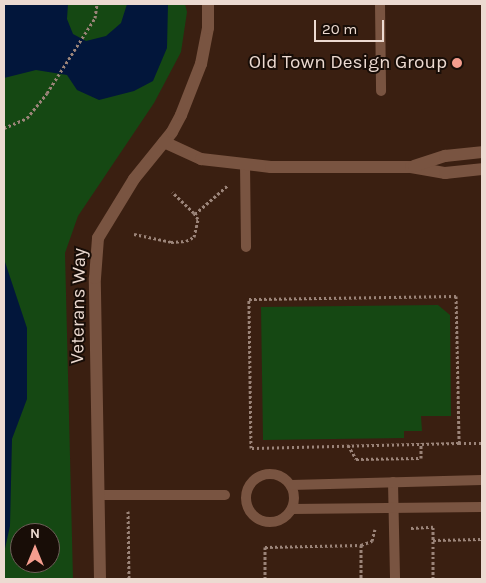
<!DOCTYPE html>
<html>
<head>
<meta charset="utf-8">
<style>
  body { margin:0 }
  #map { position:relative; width:486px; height:583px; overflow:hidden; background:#3a1f11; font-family:Karla,sans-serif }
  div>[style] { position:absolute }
  .green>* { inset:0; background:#154813 }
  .water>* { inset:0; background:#02163b }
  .path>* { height:3px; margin-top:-1.5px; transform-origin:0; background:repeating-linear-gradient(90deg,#9b8479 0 2.5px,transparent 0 5px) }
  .service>* { height:10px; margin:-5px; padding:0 5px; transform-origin:5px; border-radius:5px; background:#795441 }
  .service>.ring { margin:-5px; padding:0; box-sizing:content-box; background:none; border:10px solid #795441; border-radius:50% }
  .minor>* { height:12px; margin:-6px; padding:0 6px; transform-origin:6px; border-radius:6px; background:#795441 }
  .dots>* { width:14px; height:14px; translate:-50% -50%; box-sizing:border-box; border:2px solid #180d07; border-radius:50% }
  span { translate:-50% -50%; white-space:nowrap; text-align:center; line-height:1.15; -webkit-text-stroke:4px #180d07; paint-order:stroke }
  .poi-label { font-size:19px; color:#ecdad1 }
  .right { translate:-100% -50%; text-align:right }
  .street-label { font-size:19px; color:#ecdad1 }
  .frame { position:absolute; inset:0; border:5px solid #ecdad1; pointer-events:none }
  .north { position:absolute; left:10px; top:523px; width:50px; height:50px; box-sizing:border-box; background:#180d07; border:1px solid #6d5f58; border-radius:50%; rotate:0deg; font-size:14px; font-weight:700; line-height:20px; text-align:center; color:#ecdad1 }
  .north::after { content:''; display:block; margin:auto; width:18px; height:22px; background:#f59d8e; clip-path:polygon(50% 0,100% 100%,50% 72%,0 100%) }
  .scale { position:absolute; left:314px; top:20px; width:70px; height:22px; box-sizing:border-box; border:2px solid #ecdad1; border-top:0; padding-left:6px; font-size:15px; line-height:18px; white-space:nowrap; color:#ecdad1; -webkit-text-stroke:4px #180d07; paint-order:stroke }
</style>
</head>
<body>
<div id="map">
  <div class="green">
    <i style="clip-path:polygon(evenodd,4px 4px,185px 4px,187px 12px,181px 52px,154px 103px,78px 216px,65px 253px,73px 579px,4px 579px,4px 4px,20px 533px,50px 533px,50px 563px,20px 563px,20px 533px)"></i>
    <i style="clip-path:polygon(438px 305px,450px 315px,451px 416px,421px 416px,422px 431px,404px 431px,404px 438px,263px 440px,261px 307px)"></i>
  </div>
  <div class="water">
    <i style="clip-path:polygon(4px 4px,68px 4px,67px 19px,73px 34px,86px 41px,106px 36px,121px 23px,127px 4px,168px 4px,167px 48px,153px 81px,134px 91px,99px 100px,77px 90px,67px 75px,36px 70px,4px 78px)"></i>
    <i style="clip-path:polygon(4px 259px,27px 328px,27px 399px,12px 439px,10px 526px,4px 553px)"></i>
  </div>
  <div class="path">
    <i style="left:4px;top:128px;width:25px;rotate:-23deg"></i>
    <i style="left:27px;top:118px;width:32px;rotate:-51deg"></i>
    <i style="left:47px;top:93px;width:89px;rotate:-57.4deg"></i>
    <i style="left:95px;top:18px;width:14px;rotate:-82deg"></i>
    <i style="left:195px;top:214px;width:43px;rotate:-41.2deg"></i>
    <i style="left:134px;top:234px;width:38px;rotate:12deg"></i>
    <i style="left:171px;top:242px;width:15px;rotate:-4deg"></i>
    <i style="left:186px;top:241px;width:9px;rotate:-27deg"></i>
    <i style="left:194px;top:237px;width:18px;rotate:-77deg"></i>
    <i style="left:198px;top:219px;width:7px;rotate:-124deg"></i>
    <i style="left:194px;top:213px;width:30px;rotate:-136deg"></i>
    <i style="left:456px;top:296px;width:147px;rotate:88.8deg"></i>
    <i style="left:459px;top:443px;width:208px;rotate:178.6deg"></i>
    <i style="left:251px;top:448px;width:149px;rotate:-90.8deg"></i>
    <i style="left:249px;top:299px;width:207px;rotate:-0.8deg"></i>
    <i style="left:459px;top:443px;width:23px"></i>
    <i style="left:348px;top:445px;width:16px;rotate:60deg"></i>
    <i style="left:356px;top:459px;width:65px;rotate:-0.9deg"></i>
    <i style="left:421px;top:458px;width:15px;rotate:-90deg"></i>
    <i style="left:128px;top:511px;width:68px;rotate:89.2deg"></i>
    <i style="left:411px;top:528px;width:22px;rotate:-3deg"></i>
    <i style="left:433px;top:527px;width:13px;rotate:90deg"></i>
    <i style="left:361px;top:545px;width:12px;rotate:-20deg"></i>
    <i style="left:372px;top:541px;width:12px;rotate:-76deg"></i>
    <i style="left:265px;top:579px;width:32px;rotate:-90deg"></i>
    <i style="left:265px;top:547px;width:96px;rotate:-1.2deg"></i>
    <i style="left:361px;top:545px;width:34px;rotate:90deg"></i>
    <i style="left:433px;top:579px;width:39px;rotate:-90deg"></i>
    <i style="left:433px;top:540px;width:49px;rotate:-1.2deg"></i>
  </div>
  <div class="service">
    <i style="left:380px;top:4px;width:87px;rotate:89.3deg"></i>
    <i style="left:245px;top:164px;width:83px;rotate:89.3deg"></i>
    <i class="ring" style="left:246px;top:474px;width:38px;height:38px"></i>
    <i style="left:393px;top:482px;width:97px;rotate:88.8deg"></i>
    <i style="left:291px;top:485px;width:191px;rotate:-1.5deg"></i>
    <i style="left:99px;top:495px;width:126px"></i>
    <i style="left:292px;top:509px;width:190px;rotate:-0.6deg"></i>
  </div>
  <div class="minor">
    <i style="left:164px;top:142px;width:41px;rotate:24.7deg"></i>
    <i style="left:201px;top:159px;width:70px;rotate:6.5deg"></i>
    <i style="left:271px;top:167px;width:140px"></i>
    <i style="left:411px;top:167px;width:35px;rotate:10deg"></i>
    <i style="left:445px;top:173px;width:37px;rotate:-6deg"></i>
    <i style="left:414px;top:166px;width:33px;rotate:-18deg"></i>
    <i style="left:445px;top:156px;width:37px;rotate:-6deg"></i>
    <i style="left:100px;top:579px;width:301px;rotate:-91deg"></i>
    <i style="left:95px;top:278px;width:40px;rotate:-85.7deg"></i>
    <i style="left:98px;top:238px;width:69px;rotate:-58.6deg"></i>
    <i style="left:134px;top:179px;width:60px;rotate:-51deg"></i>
    <i style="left:172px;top:132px;width:19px;rotate:-62deg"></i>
    <i style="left:181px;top:115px;width:55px;rotate:-68.6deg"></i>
    <i style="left:201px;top:64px;width:37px;rotate:-79deg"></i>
    <i style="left:208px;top:28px;width:24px;rotate:-90deg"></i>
  </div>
  <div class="dots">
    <i style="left:457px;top:63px;background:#f59d8e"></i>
  </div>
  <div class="poi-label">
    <span class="right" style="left:447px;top:63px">Old Town Design Group</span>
  </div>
  <div class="street-label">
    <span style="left:79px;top:306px;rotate:-89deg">Veterans Way</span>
  </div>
  <div class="frame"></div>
  <div class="north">N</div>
  <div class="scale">20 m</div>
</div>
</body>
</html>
